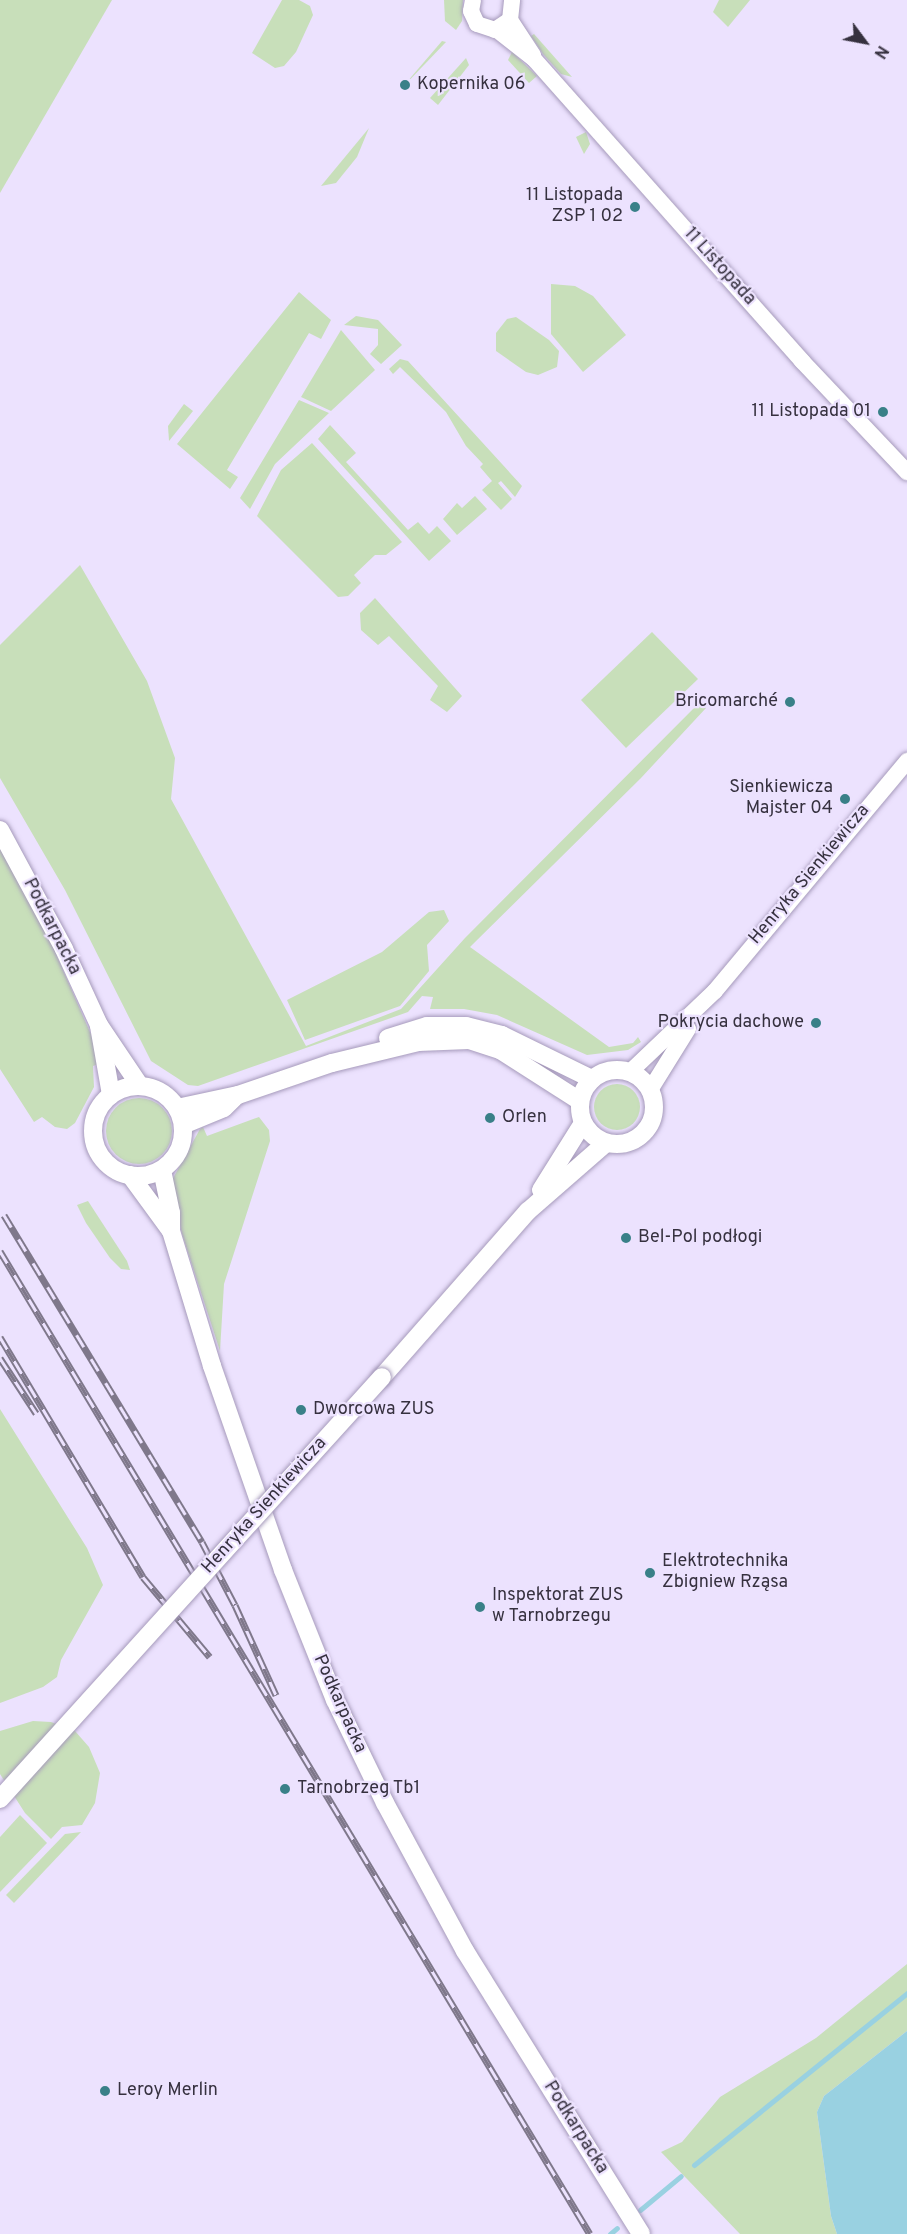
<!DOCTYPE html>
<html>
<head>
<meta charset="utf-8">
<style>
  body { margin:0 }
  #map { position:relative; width:907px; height:2234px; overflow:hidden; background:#ece2fe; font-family:Overpass,sans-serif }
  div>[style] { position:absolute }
  .green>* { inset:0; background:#c8dfba }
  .round { border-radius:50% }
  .water>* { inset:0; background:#99d1e1 }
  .stream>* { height:5px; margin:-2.5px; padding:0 2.5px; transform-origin:2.5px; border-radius:2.5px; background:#99d1e1 }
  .roads { filter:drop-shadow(0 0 2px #a69abb) drop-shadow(0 0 2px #a69abb) }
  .tertiary>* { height:16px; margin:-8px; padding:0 8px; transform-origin:8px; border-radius:8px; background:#fff }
  .secondary>* { height:18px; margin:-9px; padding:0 9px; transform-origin:9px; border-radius:9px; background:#fff }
  .secondary>.ring { margin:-9px; padding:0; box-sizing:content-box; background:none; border:18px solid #fff; border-radius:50% }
  .rail>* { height:7px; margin-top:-3.5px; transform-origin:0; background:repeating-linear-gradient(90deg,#ece2fe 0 14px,#7f788b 0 28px); box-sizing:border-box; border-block:2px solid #7f788b }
  .bridges { filter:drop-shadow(0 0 2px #a69abb) drop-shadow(0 0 2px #a69abb) }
  .secondary-bridge>* { height:18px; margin:-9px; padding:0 9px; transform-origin:9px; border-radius:9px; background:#fff }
  .dots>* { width:16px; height:16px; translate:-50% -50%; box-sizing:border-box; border:3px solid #ece2fe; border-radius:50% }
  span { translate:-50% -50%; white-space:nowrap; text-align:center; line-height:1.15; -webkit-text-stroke:4.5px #ece2fe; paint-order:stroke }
  .poi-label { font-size:18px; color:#36313f }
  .left { translate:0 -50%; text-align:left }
  .right { translate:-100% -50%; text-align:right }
  .street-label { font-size:18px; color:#36313f }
  .north { position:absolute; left:835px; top:12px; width:60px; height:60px; -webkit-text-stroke:4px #ece2fe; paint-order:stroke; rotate:122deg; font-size:16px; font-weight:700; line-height:24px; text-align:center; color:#36313f }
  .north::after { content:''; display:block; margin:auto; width:21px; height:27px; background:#36313f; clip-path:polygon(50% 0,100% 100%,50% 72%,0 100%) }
</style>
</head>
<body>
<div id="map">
  <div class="green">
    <i style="clip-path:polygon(0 0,112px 0,0 193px)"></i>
    <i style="clip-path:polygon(282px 0,299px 0,310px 6px,313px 15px,296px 52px,284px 66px,275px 68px,252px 53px)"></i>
    <i style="clip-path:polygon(444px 0,463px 0,462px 21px,456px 30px,445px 21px)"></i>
    <i style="clip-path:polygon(719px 0,750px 0,728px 27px,713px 12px)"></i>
    <i style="clip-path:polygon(534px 34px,572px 77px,561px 74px,543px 54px,531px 36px)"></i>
    <i style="clip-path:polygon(442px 41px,446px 42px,400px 90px)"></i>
    <i style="clip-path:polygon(512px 52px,537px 76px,529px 83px,508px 60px)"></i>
    <i style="clip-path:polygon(466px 58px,469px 65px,438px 105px,430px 98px)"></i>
    <i style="clip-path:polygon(369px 128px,357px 157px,336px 183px,321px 186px)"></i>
    <i style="clip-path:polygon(586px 132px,590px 144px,584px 154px,576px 137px)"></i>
    <i style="clip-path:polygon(551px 284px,575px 286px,593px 296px,626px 335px,583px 372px,551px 334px)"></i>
    <i style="clip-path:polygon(299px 292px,331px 320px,321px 339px,309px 333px,227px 470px,238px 477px,230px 489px,177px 444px)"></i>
    <i style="clip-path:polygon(356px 316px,378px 320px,402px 345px,381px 364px,370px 354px,378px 345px,378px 329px,344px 325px)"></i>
    <i style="clip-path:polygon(516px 317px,549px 340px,559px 351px,557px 367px,538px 375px,526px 372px,496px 351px,496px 333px,507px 319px)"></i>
    <i style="clip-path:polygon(341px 330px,375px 370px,331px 411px,301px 397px)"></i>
    <i style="clip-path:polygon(400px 359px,408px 361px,522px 486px,515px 497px,501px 481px,498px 483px,512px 499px,501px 510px,482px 490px,492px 481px,480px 467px,483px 464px,466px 446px,446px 412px,400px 367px,393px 374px,389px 369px)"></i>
    <i style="clip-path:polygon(299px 400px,329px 413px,275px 464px,250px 509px,240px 498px)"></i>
    <i style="clip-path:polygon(184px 404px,193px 411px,169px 441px,168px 426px)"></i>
    <i style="clip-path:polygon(330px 425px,356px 453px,346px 462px,408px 530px,418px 522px,429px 534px,437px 526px,451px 541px,429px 561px,318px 439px)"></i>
    <i style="clip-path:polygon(312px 443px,402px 542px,386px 555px,375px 555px,354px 575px,361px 583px,348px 596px,338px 597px,257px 516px,281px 470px)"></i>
    <i style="clip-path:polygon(475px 496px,487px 509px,457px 535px,443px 519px,457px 503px,462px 508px)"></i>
    <i style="clip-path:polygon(80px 565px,147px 681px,175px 758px,171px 799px,306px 1046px,401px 1009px,465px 938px,701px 701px,706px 708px,641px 778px,470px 947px,609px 1047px,633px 1043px,638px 1037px,641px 1042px,628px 1050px,587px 1055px,497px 1015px,464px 1009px,430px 1009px,433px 997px,422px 996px,408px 1012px,198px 1086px,188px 1085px,151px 1061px,65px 890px,0 778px,0 645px)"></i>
    <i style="clip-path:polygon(375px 598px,462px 696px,447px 712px,430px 700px,438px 686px,389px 636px,378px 645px,361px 630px,360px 613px)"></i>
    <i style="clip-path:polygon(652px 632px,698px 679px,626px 748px,581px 700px)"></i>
    <i style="clip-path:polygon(0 847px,46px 931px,103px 1062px,93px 1066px,94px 1087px,75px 1123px,67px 1129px,55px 1127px,42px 1117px,34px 1122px,0 1069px)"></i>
    <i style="clip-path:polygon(444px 910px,449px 921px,427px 945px,429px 971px,400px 1006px,305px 1040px,287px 1000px,382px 952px,429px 912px)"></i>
    <i class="round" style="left:594px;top:1084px;width:46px;height:46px"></i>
    <i class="round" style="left:106px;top:1098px;width:66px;height:66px"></i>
    <i style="clip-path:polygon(259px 1117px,269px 1130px,270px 1141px,224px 1284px,220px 1351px,182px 1234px,171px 1182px,200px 1129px,203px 1127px,207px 1136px)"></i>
    <i style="clip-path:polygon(88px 1201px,127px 1261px,130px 1270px,121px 1269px,110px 1258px,86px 1223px,77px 1205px)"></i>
    <i style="clip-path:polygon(0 1409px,87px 1548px,103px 1585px,61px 1660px,57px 1677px,43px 1687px,0 1703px)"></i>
    <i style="clip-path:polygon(33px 1721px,51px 1722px,75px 1731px,89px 1747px,100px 1773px,95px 1803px,82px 1825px,62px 1827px,51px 1839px,25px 1813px,0 1774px,0 1731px)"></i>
    <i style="clip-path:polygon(20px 1815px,47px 1843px,0 1892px,0 1837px)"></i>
    <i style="clip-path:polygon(81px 1832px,14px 1903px,6px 1895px,65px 1834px)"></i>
    <i style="clip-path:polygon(907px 1964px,907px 2031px,824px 2096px,817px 2112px,831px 2216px,837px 2234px,740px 2234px,661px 2152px,682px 2142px,720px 2097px,816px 2038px)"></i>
  </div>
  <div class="water">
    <i style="clip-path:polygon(907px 2031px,907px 2234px,837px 2234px,831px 2216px,817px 2112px,824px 2096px)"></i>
  </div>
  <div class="stream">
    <i style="left:694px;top:2165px;width:274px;rotate:-38.9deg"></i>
    <i style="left:640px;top:2210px;width:53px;rotate:-39.7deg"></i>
    <i style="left:610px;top:2234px;width:9px;rotate:-41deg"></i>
  </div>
  <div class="roads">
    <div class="tertiary">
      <i style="left:473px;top:0;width:11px;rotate:100deg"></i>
      <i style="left:471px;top:11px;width:14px;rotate:65deg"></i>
      <i style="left:477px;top:24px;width:19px;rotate:18deg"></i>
      <i style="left:495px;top:30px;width:18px;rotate:-34deg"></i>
      <i style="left:510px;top:20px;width:20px;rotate:-84deg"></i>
      <i style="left:510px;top:20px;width:42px;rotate:56.7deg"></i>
      <i style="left:497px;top:30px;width:47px;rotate:38.1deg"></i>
      <i style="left:534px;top:59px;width:404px;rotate:48.4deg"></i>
      <i style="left:802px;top:361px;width:153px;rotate:46.6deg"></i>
      <i style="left:630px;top:1072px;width:117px;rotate:-43.6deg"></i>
      <i style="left:715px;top:991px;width:300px;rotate:-50.1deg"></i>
      <i style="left:650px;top:1090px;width:72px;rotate:-58.1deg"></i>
    </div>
    <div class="secondary">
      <i style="left:0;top:830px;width:135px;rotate:61.7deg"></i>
      <i style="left:64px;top:949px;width:84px;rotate:65.3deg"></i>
      <i style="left:99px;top:1025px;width:73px;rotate:56.1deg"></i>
      <i style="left:99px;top:1026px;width:70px;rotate:80.1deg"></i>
      <i style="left:388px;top:1038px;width:41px;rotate:-17.1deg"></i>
      <i style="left:427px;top:1026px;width:39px"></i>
      <i style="left:466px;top:1026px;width:37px;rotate:14deg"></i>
      <i style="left:502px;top:1035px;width:100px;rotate:26.1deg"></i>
      <i class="ring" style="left:580px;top:1070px;width:56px;height:56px"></i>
      <i class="ring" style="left:93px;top:1086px;width:72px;height:72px"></i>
      <i style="left:177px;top:1108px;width:62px;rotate:-12deg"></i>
      <i style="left:238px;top:1095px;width:99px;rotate:-18.8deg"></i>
      <i style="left:332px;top:1063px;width:89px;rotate:-13.7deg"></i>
      <i style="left:418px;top:1042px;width:51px;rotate:-2.2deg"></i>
      <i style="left:469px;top:1040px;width:33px;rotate:18deg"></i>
      <i style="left:500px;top:1050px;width:95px;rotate:32.5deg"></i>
      <i style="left:183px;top:1125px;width:44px;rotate:-22.5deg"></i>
      <i style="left:224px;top:1108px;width:14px;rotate:-45deg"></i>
      <i style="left:162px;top:1170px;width:44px;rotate:78.2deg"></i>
      <i style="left:171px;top:1213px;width:18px;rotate:90deg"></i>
      <i style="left:171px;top:1231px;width:141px;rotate:73.1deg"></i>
      <i style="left:212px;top:1366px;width:216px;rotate:70.8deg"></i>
      <i style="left:283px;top:1570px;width:140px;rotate:68.2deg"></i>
      <i style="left:335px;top:1700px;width:114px;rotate:64.1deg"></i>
      <i style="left:385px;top:1803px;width:168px;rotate:61.6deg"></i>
      <i style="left:465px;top:1951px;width:333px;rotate:58.1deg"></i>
      <i style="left:130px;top:1175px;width:69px;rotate:53.8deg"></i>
      <i style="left:541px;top:1190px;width:79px;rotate:-57.9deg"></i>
      <i style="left:382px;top:1377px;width:221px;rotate:-48.7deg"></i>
      <i style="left:528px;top:1211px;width:103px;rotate:-41.1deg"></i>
    </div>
  </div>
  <div class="rail">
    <i style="left:4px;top:1215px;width:382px;rotate:58.8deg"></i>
    <i style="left:202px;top:1542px;width:71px;rotate:62.4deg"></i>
    <i style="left:235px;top:1605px;width:99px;rotate:65.5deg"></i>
    <i style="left:0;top:1251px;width:1146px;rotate:59.03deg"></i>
    <i style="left:0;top:1337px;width:279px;rotate:59.2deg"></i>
    <i style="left:143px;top:1577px;width:104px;rotate:50.1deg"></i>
    <i style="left:0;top:1358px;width:66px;rotate:56.8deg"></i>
  </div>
  <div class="bridges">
    <div class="secondary-bridge">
      <i style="left:0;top:1799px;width:569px;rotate:-47.85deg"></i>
    </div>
  </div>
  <div class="dots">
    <i style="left:405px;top:85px;background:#398088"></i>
    <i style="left:635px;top:207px;background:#398088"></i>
    <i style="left:883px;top:412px;background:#398088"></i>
    <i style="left:790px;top:702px;background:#398088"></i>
    <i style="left:845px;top:799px;background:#398088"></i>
    <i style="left:816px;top:1023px;background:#398088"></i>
    <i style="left:490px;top:1118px;background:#398088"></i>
    <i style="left:626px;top:1238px;background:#398088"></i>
    <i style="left:301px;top:1410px;background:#398088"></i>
    <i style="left:650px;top:1573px;background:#398088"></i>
    <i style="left:480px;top:1607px;background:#398088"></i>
    <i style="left:285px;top:1789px;background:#398088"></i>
    <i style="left:105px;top:2091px;background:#398088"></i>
  </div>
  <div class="poi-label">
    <span class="left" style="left:417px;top:85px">Kopernika 06</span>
    <span class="right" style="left:623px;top:207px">11 Listopada<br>ZSP 1 02</span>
    <span class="right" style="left:871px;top:412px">11 Listopada 01</span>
    <span class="right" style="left:778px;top:702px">Bricomarché</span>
    <span class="right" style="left:833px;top:799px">Sienkiewicza<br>Majster 04</span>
    <span class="right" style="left:804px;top:1023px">Pokrycia dachowe</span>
    <span class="left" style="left:502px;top:1118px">Orlen</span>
    <span class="left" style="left:638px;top:1238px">Bel-Pol podłogi</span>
    <span class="left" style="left:313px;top:1410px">Dworcowa ZUS</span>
    <span class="left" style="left:662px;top:1573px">Elektrotechnika<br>Zbigniew Rząsa</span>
    <span class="left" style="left:492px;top:1607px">Inspektorat ZUS<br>w Tarnobrzegu</span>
    <span class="left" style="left:297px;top:1789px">Tarnobrzeg Tb1</span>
    <span class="left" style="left:117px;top:2091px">Leroy Merlin</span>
  </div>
  <div class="street-label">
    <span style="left:719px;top:267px;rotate:48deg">11 Listopada</span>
    <span style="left:810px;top:875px;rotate:-50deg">Henryka Sienkiewicza</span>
    <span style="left:51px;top:927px;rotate:63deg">Podkarpacka</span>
    <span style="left:265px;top:1506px;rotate:-48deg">Henryka Sienkiewicza</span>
    <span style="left:339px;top:1704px;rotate:66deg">Podkarpacka</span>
    <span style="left:575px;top:2128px;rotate:58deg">Podkarpacka</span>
  </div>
  <div class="north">N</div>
</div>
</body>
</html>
